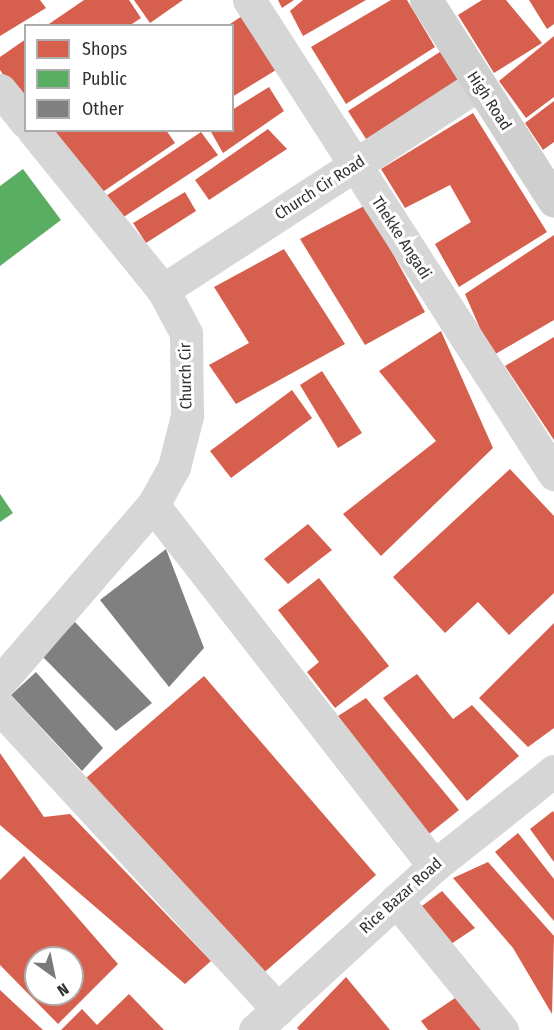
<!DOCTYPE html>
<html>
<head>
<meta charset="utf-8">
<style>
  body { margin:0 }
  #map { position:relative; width:554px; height:1030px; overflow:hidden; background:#fff; font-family:"Fira Sans Condensed",sans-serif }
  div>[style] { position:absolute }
  .shops>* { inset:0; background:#d6604d }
  .public>* { inset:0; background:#5aae61 }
  .building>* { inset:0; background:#808080 }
  .street>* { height:33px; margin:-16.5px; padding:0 16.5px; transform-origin:16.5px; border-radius:16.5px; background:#d6d6d6 }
  .secondary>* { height:33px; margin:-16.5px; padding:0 16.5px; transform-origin:16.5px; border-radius:16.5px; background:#cfcfcf }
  span { translate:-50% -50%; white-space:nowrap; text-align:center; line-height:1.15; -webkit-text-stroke:6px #fff; paint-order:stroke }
  .street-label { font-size:16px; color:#323232 }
  .legend { position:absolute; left:24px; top:24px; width:210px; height:108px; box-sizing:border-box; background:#fff; border:2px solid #adadad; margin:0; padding:8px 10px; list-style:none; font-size:18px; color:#323232 }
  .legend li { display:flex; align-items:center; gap:12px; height:30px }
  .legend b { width:30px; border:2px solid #adadad }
  .north { position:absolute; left:24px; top:946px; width:60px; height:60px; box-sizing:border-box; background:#fff; border:2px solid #adadad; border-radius:50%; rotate:147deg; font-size:16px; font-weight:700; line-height:24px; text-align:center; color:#323232 }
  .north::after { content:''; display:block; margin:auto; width:21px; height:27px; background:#7a7a7a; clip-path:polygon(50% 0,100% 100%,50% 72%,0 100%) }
</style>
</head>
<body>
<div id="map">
  <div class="shops">
    <i style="clip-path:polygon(0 0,40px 0,46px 8px,0 36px)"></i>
    <i style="clip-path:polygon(84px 0,129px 0,141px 18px,129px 26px,46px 26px)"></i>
    <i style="clip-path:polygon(134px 0,183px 0,150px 23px)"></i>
    <i style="clip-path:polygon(278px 0,294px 0,282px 8px)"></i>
    <i style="clip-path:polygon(303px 0,366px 0,303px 36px,290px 11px)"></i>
    <i style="clip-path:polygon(391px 0,407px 0,435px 47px,346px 104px,311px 47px)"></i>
    <i style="clip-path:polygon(482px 0,506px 0,542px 43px,494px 73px,458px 15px)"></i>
    <i style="clip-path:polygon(529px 0,554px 0,554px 24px,547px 29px)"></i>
    <i style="clip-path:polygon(242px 16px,276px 70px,232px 97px,232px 26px,227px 26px)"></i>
    <i style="clip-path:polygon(554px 36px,554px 97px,526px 118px,499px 81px)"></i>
    <i style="clip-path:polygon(26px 39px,26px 96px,20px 100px,0 70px,0 57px)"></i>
    <i style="clip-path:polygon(443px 50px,465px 86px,370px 145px,348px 111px)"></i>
    <i style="clip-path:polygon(269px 87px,284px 111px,223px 153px,210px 130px,232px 130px,232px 110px)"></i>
    <i style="clip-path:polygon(554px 101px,554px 142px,543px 150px,525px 123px)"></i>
    <i style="clip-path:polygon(473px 113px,547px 232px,459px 287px,435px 244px,471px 222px,450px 185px,405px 208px,381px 169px)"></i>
    <i style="clip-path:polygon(268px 129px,287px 149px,209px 200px,195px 180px)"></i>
    <i style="clip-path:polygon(52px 130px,166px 130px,175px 143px,101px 193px)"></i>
    <i style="clip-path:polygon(201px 132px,218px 155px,116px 222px,100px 200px)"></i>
    <i style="clip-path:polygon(185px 192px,196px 211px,146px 243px,133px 223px)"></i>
    <i style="clip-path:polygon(366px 205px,425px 312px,365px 345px,300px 239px)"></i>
    <i style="clip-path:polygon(554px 235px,554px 320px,492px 356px,465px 294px)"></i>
    <i style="clip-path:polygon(284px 249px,345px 344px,236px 404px,209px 365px,249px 343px,214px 287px)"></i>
    <i style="clip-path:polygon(441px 331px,493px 448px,381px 556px,343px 514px,436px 441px,379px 371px)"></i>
    <i style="clip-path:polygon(554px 337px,554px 440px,505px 366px)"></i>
    <i style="clip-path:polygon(322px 371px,362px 433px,338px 448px,300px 385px)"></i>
    <i style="clip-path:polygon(292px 390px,312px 418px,231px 478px,210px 451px)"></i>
    <i style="clip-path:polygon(510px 469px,554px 516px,554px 593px,509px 635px,478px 602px,445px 633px,393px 577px)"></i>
    <i style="clip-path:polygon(308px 524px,332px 550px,288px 584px,264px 559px)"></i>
    <i style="clip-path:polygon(319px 578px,389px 666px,335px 708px,307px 672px,319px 662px,278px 610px)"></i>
    <i style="clip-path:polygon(554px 623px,554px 728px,528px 747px,479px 698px)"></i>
    <i style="clip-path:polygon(417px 674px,453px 719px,472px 705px,519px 756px,467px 801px,383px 698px)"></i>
    <i style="clip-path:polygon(204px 676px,376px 875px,259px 977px,86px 778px)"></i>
    <i style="clip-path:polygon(366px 698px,459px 810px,424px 838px,335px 718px)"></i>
    <i style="clip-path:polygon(0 753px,44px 817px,70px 814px,211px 961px,185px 984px,0 825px)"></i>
    <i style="clip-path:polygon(553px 811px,554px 813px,554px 862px,530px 829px)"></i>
    <i style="clip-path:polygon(518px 833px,554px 879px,554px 921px,495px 852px)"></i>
    <i style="clip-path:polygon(evenodd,24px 856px,118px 964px,58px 1024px,0 965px,0 880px,24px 856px,36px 958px,72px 958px,72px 994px,36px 994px,36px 958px)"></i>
    <i style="clip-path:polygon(488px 862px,554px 936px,552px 1014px,513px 948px,453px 878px)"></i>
    <i style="clip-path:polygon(442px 891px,475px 928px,445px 948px,418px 909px)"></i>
    <i style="clip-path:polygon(346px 977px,390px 1030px,299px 1030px,297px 1028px)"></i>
    <i style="clip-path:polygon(0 990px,43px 1030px,0 1030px)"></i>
    <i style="clip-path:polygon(129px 994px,164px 1030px,61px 1030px,82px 1009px,97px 1025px)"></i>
    <i style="clip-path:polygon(458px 996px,485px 1030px,428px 1030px,421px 1021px)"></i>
  </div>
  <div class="public">
    <i style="clip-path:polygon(23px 169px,61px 220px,0 266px,0 186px)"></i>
    <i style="clip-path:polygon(0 494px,13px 513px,0 522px)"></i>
  </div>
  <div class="building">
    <i style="clip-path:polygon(166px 549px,204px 648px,169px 687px,100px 600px)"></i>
    <i style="clip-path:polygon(75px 622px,152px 703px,116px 731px,41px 655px)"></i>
    <i style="clip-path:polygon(36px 672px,103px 748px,82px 771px,11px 695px)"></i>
  </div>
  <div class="street">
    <i style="left:249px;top:0;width:564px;rotate:57.24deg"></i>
    <i style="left:0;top:90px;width:41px;rotate:50.9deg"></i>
    <i style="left:163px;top:290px;width:375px;rotate:-33.1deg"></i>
    <i style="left:153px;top:505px;width:457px;rotate:52.1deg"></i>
    <i style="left:0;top:682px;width:234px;rotate:-49.2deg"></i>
    <i style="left:153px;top:505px;width:43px;rotate:-61.1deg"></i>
    <i style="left:174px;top:467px;width:53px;rotate:-75.7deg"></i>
    <i style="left:187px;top:416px;width:83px;rotate:-90.7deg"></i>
    <i style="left:186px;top:333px;width:49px;rotate:-118.1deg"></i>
    <i style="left:163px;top:290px;width:206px;rotate:-129.1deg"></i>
    <i style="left:0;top:708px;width:410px;rotate:47.3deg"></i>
    <i style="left:396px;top:900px;width:168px;rotate:50.8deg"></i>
    <i style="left:255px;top:1030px;width:243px;rotate:-42.5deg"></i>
    <i style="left:434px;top:866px;width:153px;rotate:-38.4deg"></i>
  </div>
  <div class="secondary">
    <i style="left:426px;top:0;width:238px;rotate:57.5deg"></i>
  </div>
  <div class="street-label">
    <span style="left:489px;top:101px;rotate:57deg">High Road</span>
    <span style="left:320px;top:188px;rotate:-33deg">Church Cir Road</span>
    <span style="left:401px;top:238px;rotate:57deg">Thekke Angadi</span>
    <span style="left:186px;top:376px;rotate:-91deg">Church Cir</span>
    <span style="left:401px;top:896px;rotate:-42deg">Rice Bazar Road</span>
  </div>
  <ul class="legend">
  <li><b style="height:16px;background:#d6604d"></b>Shops</li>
  <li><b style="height:16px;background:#5aae61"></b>Public</li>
  <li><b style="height:16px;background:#808080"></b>Other</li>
  </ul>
  <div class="north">N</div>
</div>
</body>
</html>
